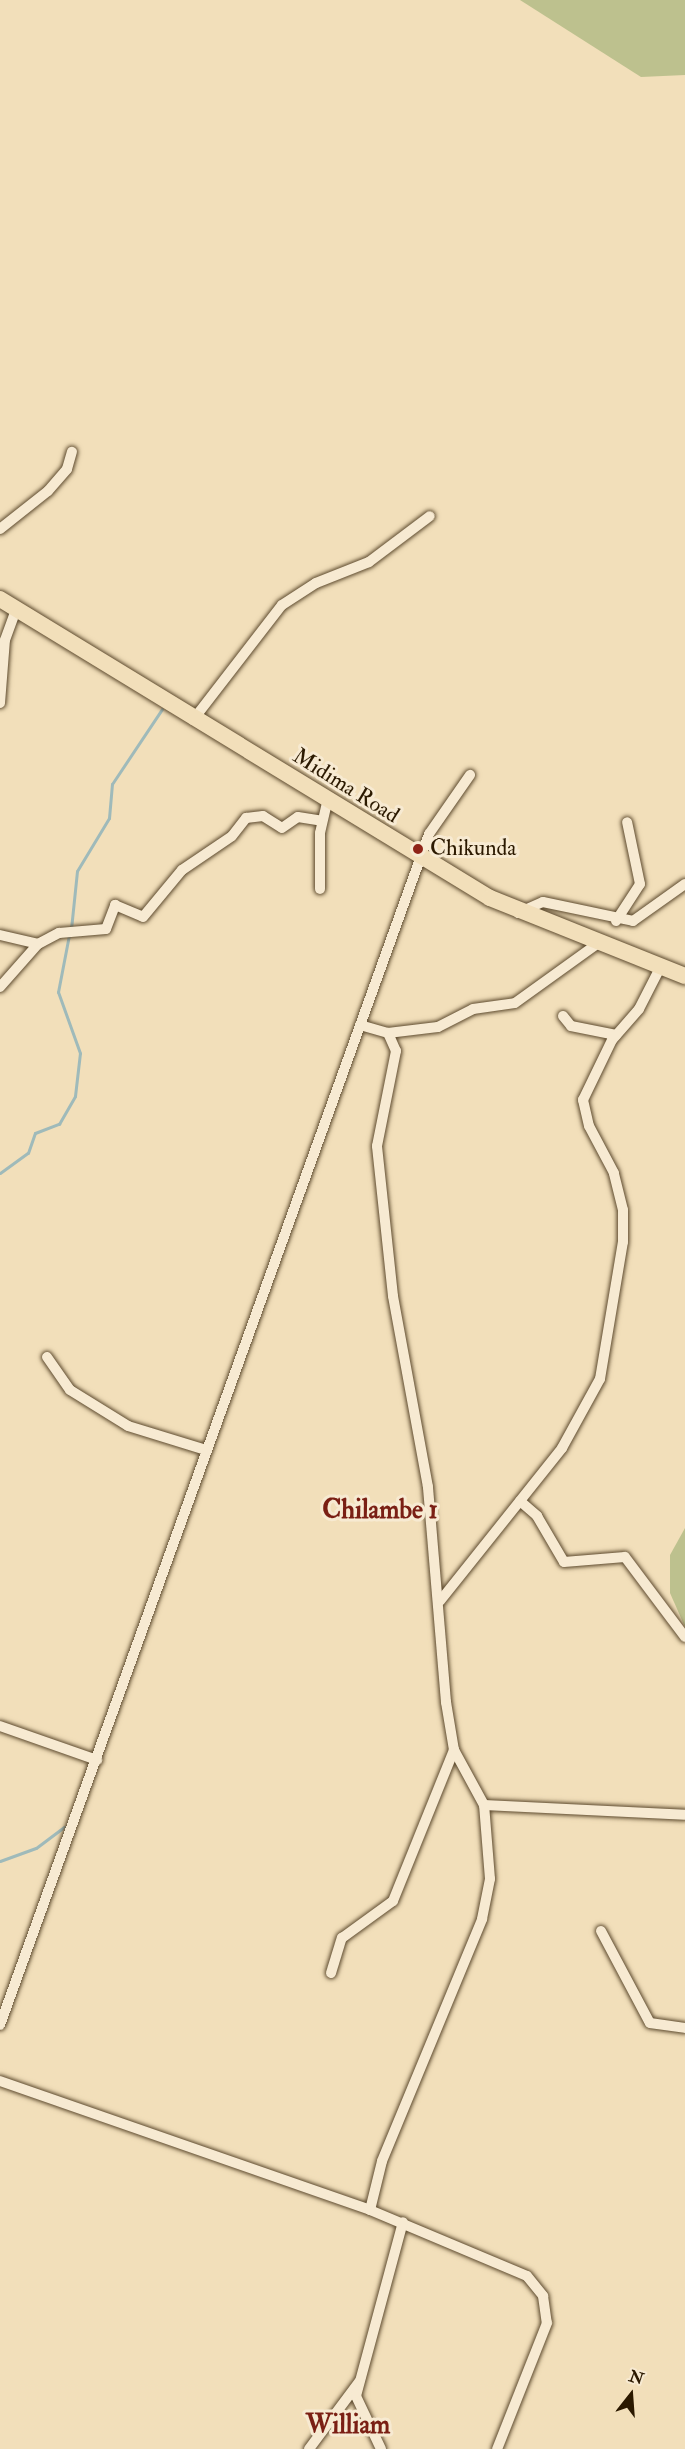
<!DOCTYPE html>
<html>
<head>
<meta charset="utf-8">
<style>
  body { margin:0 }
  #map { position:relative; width:685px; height:2449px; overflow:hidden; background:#f2dfba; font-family:"IM FELL Double Pica",serif }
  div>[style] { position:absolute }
  .green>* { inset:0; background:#bdc18e }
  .stream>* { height:3px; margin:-1.5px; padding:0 1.5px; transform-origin:1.5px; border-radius:1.5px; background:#9fbaba }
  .roads { filter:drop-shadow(0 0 2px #5d4a2e) drop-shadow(0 0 2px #5d4a2e) }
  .minor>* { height:10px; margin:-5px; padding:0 5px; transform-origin:5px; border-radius:5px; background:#f7ead2 }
  .primary>* { height:16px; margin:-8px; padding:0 8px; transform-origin:8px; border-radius:8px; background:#f2dfba }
  .dots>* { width:16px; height:16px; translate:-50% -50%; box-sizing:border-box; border:3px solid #f7ead2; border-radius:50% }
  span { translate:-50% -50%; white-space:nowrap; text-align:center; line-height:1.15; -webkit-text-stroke:6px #f7ead2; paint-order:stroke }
  .street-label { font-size:22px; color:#2b1900 }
  .poi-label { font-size:22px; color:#2b1900 }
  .left { translate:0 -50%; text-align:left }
  .quarter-label { font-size:26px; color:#7a1f14; font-weight:700 }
  .north { position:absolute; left:601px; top:2365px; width:60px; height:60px; -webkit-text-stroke:4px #f7ead2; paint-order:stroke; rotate:17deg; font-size:16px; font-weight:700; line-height:24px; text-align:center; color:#2b1900 }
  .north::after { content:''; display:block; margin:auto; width:21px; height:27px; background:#2b1900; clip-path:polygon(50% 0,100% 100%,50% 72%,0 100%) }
</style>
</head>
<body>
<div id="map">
  <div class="green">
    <i style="clip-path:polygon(520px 0,685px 0,685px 75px,641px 77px)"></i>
    <i style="clip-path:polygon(685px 1528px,685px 1627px,670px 1593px,670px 1555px)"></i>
  </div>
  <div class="stream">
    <i style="left:71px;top:929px;width:58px;rotate:-84.1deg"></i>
    <i style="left:77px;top:871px;width:62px;rotate:-58.9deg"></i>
    <i style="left:109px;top:818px;width:34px;rotate:-85deg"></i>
    <i style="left:112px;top:784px;width:90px;rotate:-56.3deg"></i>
    <i style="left:0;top:1173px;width:34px;rotate:-36deg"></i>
    <i style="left:28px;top:1153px;width:21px;rotate:-71deg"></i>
    <i style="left:35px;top:1133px;width:26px;rotate:-21deg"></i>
    <i style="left:59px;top:1124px;width:32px;rotate:-60deg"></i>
    <i style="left:75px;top:1096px;width:43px;rotate:-83.4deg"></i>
    <i style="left:80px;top:1053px;width:65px;rotate:-109.8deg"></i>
    <i style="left:58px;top:992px;width:58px;rotate:-79.1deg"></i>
    <i style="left:0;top:1861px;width:38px;rotate:-20deg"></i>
    <i style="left:36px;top:1848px;width:35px;rotate:-37deg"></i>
  </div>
  <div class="roads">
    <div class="minor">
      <i style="left:0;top:529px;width:61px;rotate:-38.4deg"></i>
      <i style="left:48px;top:491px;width:29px;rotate:-49deg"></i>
      <i style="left:67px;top:469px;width:18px;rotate:-74deg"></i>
      <i style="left:0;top:703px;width:63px;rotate:-85.5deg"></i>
      <i style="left:5px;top:640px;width:33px;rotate:-70deg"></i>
      <i style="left:193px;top:720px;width:145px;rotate:-52.3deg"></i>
      <i style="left:282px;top:605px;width:40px;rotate:-32.9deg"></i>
      <i style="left:316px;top:583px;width:57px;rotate:-21.6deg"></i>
      <i style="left:369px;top:562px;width:76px;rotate:-37deg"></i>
      <i style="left:320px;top:889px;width:56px;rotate:-90deg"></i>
      <i style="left:320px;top:833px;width:35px;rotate:-77deg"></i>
      <i style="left:518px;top:913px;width:27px;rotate:-24deg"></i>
      <i style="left:543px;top:902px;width:92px;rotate:11.9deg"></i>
      <i style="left:633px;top:921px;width:64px;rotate:-35.4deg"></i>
      <i style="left:616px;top:921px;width:44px;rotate:-57deg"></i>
      <i style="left:640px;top:884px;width:63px;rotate:-101.8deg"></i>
      <i style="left:0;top:935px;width:39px;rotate:13deg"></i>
      <i style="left:0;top:987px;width:57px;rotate:-48.5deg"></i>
      <i style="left:38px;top:944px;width:24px;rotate:-28deg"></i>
      <i style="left:59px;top:933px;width:47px;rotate:-4.9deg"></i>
      <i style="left:106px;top:929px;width:26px;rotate:-69deg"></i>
      <i style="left:115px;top:905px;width:30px;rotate:23deg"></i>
      <i style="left:143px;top:917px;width:61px;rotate:-50.3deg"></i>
      <i style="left:182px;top:870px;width:60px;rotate:-34.2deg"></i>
      <i style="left:232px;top:836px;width:23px;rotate:-52deg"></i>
      <i style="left:246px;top:818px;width:17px;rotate:-7deg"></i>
      <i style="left:263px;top:816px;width:22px;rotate:32deg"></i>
      <i style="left:282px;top:828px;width:19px;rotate:-35deg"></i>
      <i style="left:298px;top:817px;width:24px;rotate:9deg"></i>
      <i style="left:563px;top:1016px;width:13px;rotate:51deg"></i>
      <i style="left:571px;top:1026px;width:46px;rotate:11.3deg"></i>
      <i style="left:360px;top:1025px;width:29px;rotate:16deg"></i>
      <i style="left:388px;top:1033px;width:50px;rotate:-6.8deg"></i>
      <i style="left:438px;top:1027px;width:39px;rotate:-27deg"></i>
      <i style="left:473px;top:1009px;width:42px;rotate:-8.1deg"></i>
      <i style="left:515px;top:1003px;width:101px;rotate:-35.7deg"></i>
      <i style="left:47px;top:1357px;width:40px;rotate:55.1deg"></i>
      <i style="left:70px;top:1390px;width:68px;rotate:31.8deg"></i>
      <i style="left:128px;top:1426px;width:82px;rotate:17.1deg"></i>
      <i style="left:520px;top:1501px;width:23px;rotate:41deg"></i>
      <i style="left:537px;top:1516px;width:53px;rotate:59.6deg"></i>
      <i style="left:564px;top:1562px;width:61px;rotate:-4.7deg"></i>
      <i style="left:625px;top:1557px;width:100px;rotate:53.1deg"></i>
      <i style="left:440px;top:1601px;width:196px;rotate:-51.4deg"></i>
      <i style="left:562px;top:1448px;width:79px;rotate:-61.2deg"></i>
      <i style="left:600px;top:1379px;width:139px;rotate:-80.5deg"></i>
      <i style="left:623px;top:1242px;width:32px;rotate:-90deg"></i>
      <i style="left:623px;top:1210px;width:38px;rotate:-104deg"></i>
      <i style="left:614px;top:1173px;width:53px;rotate:-118deg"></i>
      <i style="left:589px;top:1126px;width:27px;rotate:-103deg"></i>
      <i style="left:583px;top:1100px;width:67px;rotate:-64.2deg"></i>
      <i style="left:612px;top:1040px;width:41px;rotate:-48.9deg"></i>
      <i style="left:639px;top:1009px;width:46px;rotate:-62.9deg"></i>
      <i style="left:0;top:1726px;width:103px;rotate:19.3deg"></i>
      <i style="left:484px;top:1805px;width:201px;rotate:2.8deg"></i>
      <i style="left:601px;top:1931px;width:104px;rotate:62deg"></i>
      <i style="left:650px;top:2023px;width:35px;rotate:8deg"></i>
      <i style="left:331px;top:1973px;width:37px;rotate:-73deg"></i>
      <i style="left:342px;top:1938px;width:63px;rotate:-36deg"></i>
      <i style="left:393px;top:1901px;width:163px;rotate:-68deg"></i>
      <i style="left:0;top:2025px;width:1266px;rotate:-70.19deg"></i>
      <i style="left:429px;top:834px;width:72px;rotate:-55.2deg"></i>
      <i style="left:0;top:2081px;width:392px;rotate:19.2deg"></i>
      <i style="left:370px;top:2210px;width:170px;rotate:22.8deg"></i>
      <i style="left:527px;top:2276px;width:26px;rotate:51deg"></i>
      <i style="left:543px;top:2296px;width:27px;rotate:82deg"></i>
      <i style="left:547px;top:2323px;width:136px;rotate:111.6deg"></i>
      <i style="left:370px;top:2210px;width:50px;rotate:-76.2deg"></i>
      <i style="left:382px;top:2161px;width:262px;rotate:-67.5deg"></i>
      <i style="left:482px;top:1919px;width:41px;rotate:-78.7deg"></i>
      <i style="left:490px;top:1879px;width:74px;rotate:-94.6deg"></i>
      <i style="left:484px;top:1805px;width:63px;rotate:-118.6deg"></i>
      <i style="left:454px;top:1750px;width:49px;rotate:-99.5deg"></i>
      <i style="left:446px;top:1702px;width:216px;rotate:-94.8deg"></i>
      <i style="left:428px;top:1487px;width:194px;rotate:-100.4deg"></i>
      <i style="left:393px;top:1296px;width:151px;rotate:-96.1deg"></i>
      <i style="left:377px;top:1146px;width:97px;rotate:-78.7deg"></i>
      <i style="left:396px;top:1051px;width:20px;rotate:-114deg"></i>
      <i style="left:309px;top:2449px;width:84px;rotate:-53.3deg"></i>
      <i style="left:381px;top:2449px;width:59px;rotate:-115.3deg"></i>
      <i style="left:356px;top:2396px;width:180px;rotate:-74.9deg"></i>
    </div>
    <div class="primary">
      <i style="left:0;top:599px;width:574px;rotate:31.39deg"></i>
      <i style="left:490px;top:898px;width:210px;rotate:21.8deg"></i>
    </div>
  </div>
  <div class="dots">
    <i style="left:418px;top:849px;background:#8f2418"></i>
  </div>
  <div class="street-label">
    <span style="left:346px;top:786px;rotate:32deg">Midima Road</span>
  </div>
  <div class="poi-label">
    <span class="left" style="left:430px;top:849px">Chikunda</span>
  </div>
  <div class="quarter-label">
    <span style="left:380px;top:1511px">Chilambe 1</span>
    <span style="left:348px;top:2426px">William</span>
  </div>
  <div class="north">N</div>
</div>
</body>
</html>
